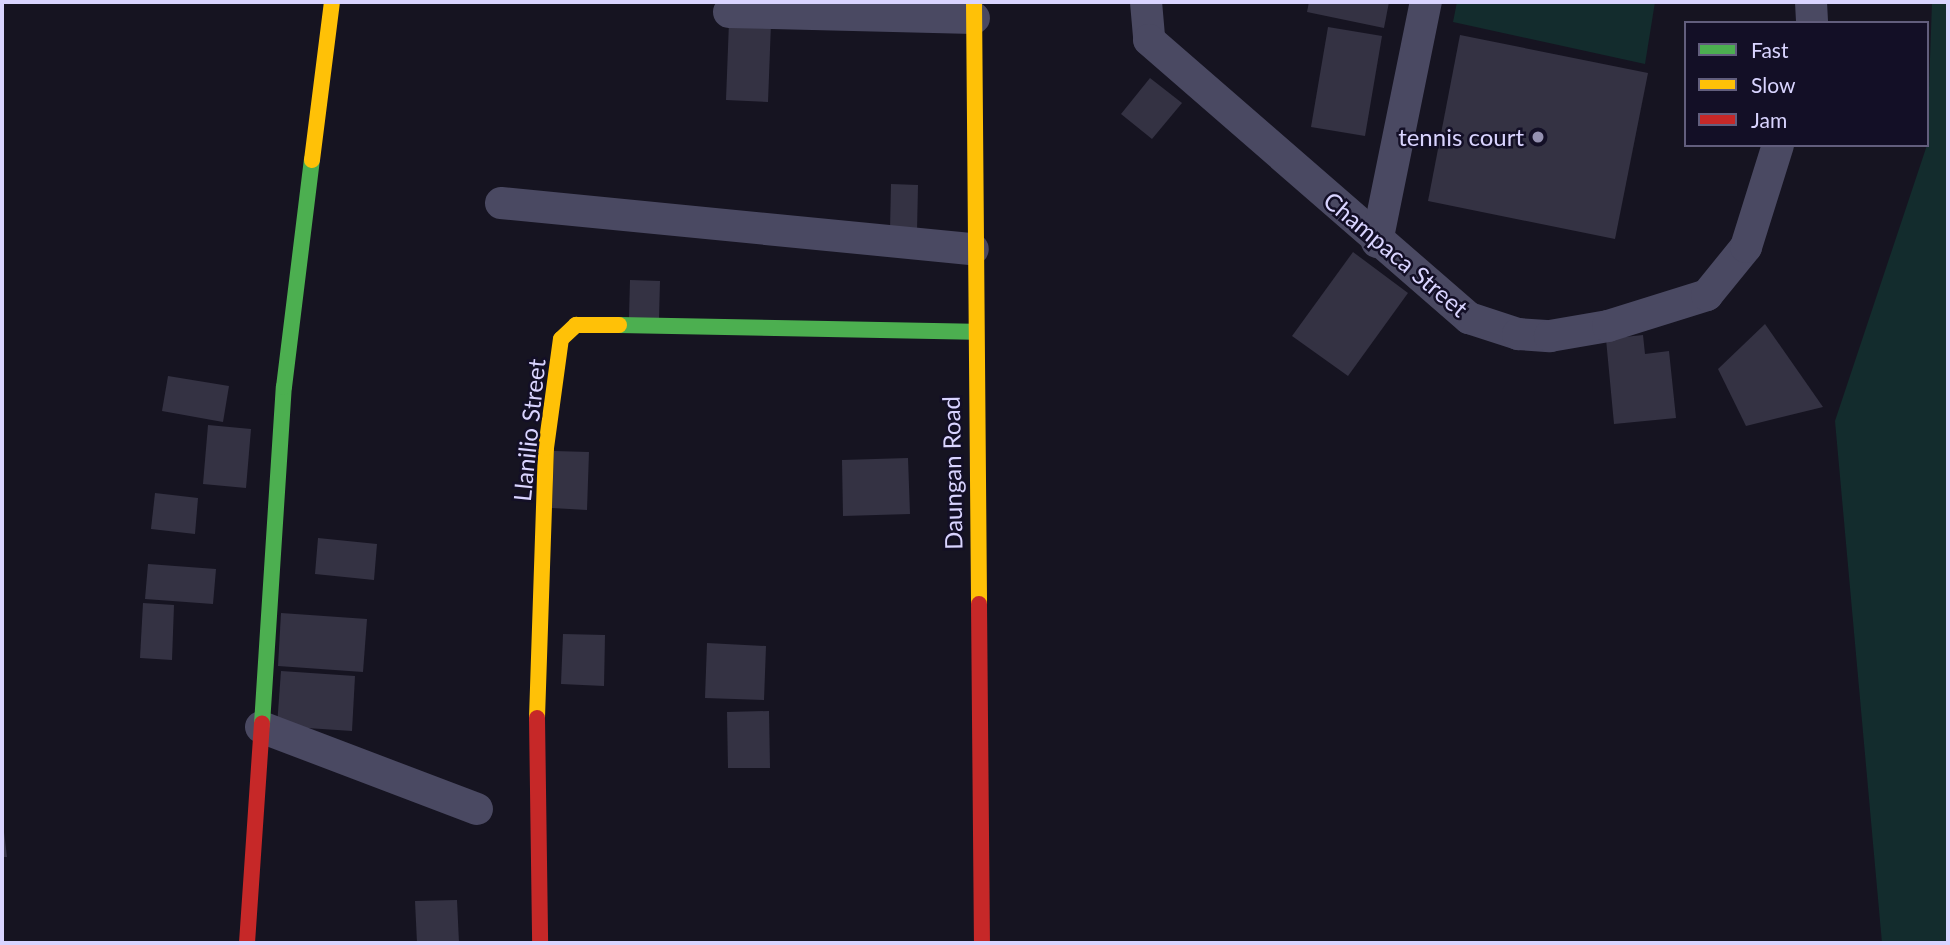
<!DOCTYPE html>
<html>
<head>
<meta charset="utf-8">
<style>
  body { margin:0 }
  #map { position:relative; width:1950px; height:945px; overflow:hidden; background:#161421; font-family:Lato,sans-serif }
  div>[style] { position:absolute }
  .green>* { inset:0; background:#132c2d }
  .building>* { inset:0; background:#343243 }
  .street>* { height:32px; margin:-16px; padding:0 16px; transform-origin:16px; border-radius:16px; background:#4a4962 }
  .fast>* { height:16px; margin:-8px; padding:0 8px; transform-origin:8px; border-radius:8px; background:#4caf50 }
  .slow>* { height:16px; margin:-8px; padding:0 8px; transform-origin:8px; border-radius:8px; background:#ffc107 }
  .jam>* { height:16px; margin:-8px; padding:0 8px; transform-origin:8px; border-radius:8px; background:#c62828 }
  .dots>* { width:19px; height:19px; translate:-50% -50%; box-sizing:border-box; border:4px solid #130f26; border-radius:50% }
  span { translate:-50% -50%; white-space:nowrap; text-align:center; line-height:1.15; -webkit-text-stroke:5px #130f26; paint-order:stroke }
  .poi-label { font-size:24px; color:#d9d4ff }
  .right { translate:-100% -50%; text-align:right }
  .street-label { font-size:24px; color:#d9d4ff }
  .frame { position:absolute; inset:0; border:4px solid #d9d4ff; pointer-events:none }
  .legend { position:absolute; left:1684px; top:21px; width:245px; height:126px; box-sizing:border-box; background:#130f26; border:2px solid #625e7d; margin:0; padding:9px 12px; list-style:none; font-size:21px; color:#d9d4ff }
  .legend li { display:flex; align-items:center; gap:14px; height:35px }
  .legend b { width:35px; border:2px solid #625e7d }
</style>
</head>
<body>
<div id="map">
  <div class="green">
    <i style="clip-path:polygon(1457px 2px,1655px 2px,1645px 64px,1453px 22px)"></i>
    <i style="clip-path:polygon(1932px 2px,1948px 2px,1948px 943px,1882px 943px,1835px 421px,1927px 145px)"></i>
  </div>
  <div class="building">
    <i style="clip-path:polygon(1309px 2px,1389px 2px,1384px 28px,1307px 12px)"></i>
    <i style="clip-path:polygon(729px 22px,771px 23px,768px 102px,726px 100px)"></i>
    <i style="clip-path:polygon(1328px 27px,1382px 36px,1365px 136px,1311px 127px)"></i>
    <i style="clip-path:polygon(1460px 35px,1648px 73px,1615px 239px,1428px 201px)"></i>
    <i style="clip-path:polygon(1150px 78px,1182px 103px,1152px 139px,1121px 114px)"></i>
    <i style="clip-path:polygon(891px 184px,918px 185px,917px 232px,890px 231px)"></i>
    <i style="clip-path:polygon(1353px 252px,1408px 293px,1348px 376px,1292px 336px)"></i>
    <i style="clip-path:polygon(630px 280px,660px 281px,659px 318px,629px 318px)"></i>
    <i style="clip-path:polygon(1765px 324px,1823px 407px,1746px 426px,1718px 369px)"></i>
    <i style="clip-path:polygon(1643px 335px,1645px 354px,1669px 351px,1676px 418px,1614px 424px,1606px 339px)"></i>
    <i style="clip-path:polygon(168px 376px,229px 386px,223px 422px,162px 411px)"></i>
    <i style="clip-path:polygon(208px 425px,251px 429px,246px 488px,203px 484px)"></i>
    <i style="clip-path:polygon(554px 451px,589px 452px,587px 510px,552px 508px)"></i>
    <i style="clip-path:polygon(908px 458px,910px 514px,843px 516px,842px 460px)"></i>
    <i style="clip-path:polygon(155px 493px,198px 498px,195px 534px,151px 529px)"></i>
    <i style="clip-path:polygon(318px 538px,377px 544px,374px 580px,315px 574px)"></i>
    <i style="clip-path:polygon(148px 564px,216px 569px,213px 604px,145px 599px)"></i>
    <i style="clip-path:polygon(143px 603px,174px 605px,172px 660px,140px 658px)"></i>
    <i style="clip-path:polygon(281px 613px,367px 619px,363px 672px,278px 666px)"></i>
    <i style="clip-path:polygon(563px 634px,605px 635px,604px 686px,561px 684px)"></i>
    <i style="clip-path:polygon(707px 643px,766px 646px,764px 700px,705px 698px)"></i>
    <i style="clip-path:polygon(281px 671px,355px 676px,352px 731px,277px 726px)"></i>
    <i style="clip-path:polygon(769px 711px,770px 768px,728px 768px,727px 712px)"></i>
    <i style="clip-path:polygon(2px 815px,7px 857px,2px 857px)"></i>
    <i style="clip-path:polygon(457px 900px,459px 943px,417px 943px,415px 901px)"></i>
  </div>
  <div class="street">
    <i style="left:1146px;top:2px;width:38px;rotate:85deg"></i>
    <i style="left:1149px;top:40px;width:424px;rotate:41deg"></i>
    <i style="left:1469px;top:318px;width:52px;rotate:18.1deg"></i>
    <i style="left:1518px;top:334px;width:32px;rotate:4deg"></i>
    <i style="left:1550px;top:336px;width:59px;rotate:-9.8deg"></i>
    <i style="left:1608px;top:326px;width:104px;rotate:-17.4deg"></i>
    <i style="left:1707px;top:295px;width:62px;rotate:-50.9deg"></i>
    <i style="left:1746px;top:247px;width:107px;rotate:-72.6deg"></i>
    <i style="left:1811px;top:2px;width:21px;rotate:87deg"></i>
    <i style="left:729px;top:12px;width:245px;rotate:1.4deg"></i>
    <i style="left:501px;top:203px;width:474px;rotate:5.6deg"></i>
    <i style="left:1377px;top:242px;width:245px;rotate:-78.5deg"></i>
    <i style="left:261px;top:727px;width:231px;rotate:20.8deg"></i>
  </div>
  <div class="fast">
    <i style="left:619px;top:325px;width:354px;rotate:1.1deg"></i>
    <i style="left:262px;top:724px;width:338px;rotate:-86.3deg"></i>
    <i style="left:284px;top:387px;width:229px;rotate:-83deg"></i>
  </div>
  <div class="slow">
    <i style="left:974px;top:2px;width:602px;rotate:89.52deg"></i>
    <i style="left:312px;top:160px;width:159px;rotate:-82.8deg"></i>
    <i style="left:537px;top:718px;width:270px;rotate:-88.1deg"></i>
    <i style="left:546px;top:448px;width:110px;rotate:-82.2deg"></i>
    <i style="left:561px;top:339px;width:21px;rotate:-43deg"></i>
    <i style="left:576px;top:325px;width:43px"></i>
  </div>
  <div class="jam">
    <i style="left:979px;top:604px;width:339px;rotate:89.5deg"></i>
    <i style="left:537px;top:718px;width:225px;rotate:89.2deg"></i>
    <i style="left:247px;top:943px;width:220px;rotate:-86.1deg"></i>
  </div>
  <div class="dots">
    <i style="left:1538px;top:137px;background:#9591b1"></i>
  </div>
  <div class="poi-label">
    <span class="right" style="left:1524px;top:137px">tennis court</span>
  </div>
  <div class="street-label">
    <span style="left:1396px;top:254px;rotate:40deg">Champaca Street</span>
    <span style="left:529px;top:430px;rotate:-84deg">Llanilio Street</span>
    <span style="left:952px;top:473px;rotate:-91deg">Daungan Road</span>
  </div>
  <div class="frame"></div>
  <ul class="legend">
  <li><b style="height:9px;background:#4caf50"></b>Fast</li>
  <li><b style="height:9px;background:#ffc107"></b>Slow</li>
  <li><b style="height:9px;background:#c62828"></b>Jam</li>
  </ul>
</div>
</body>
</html>
